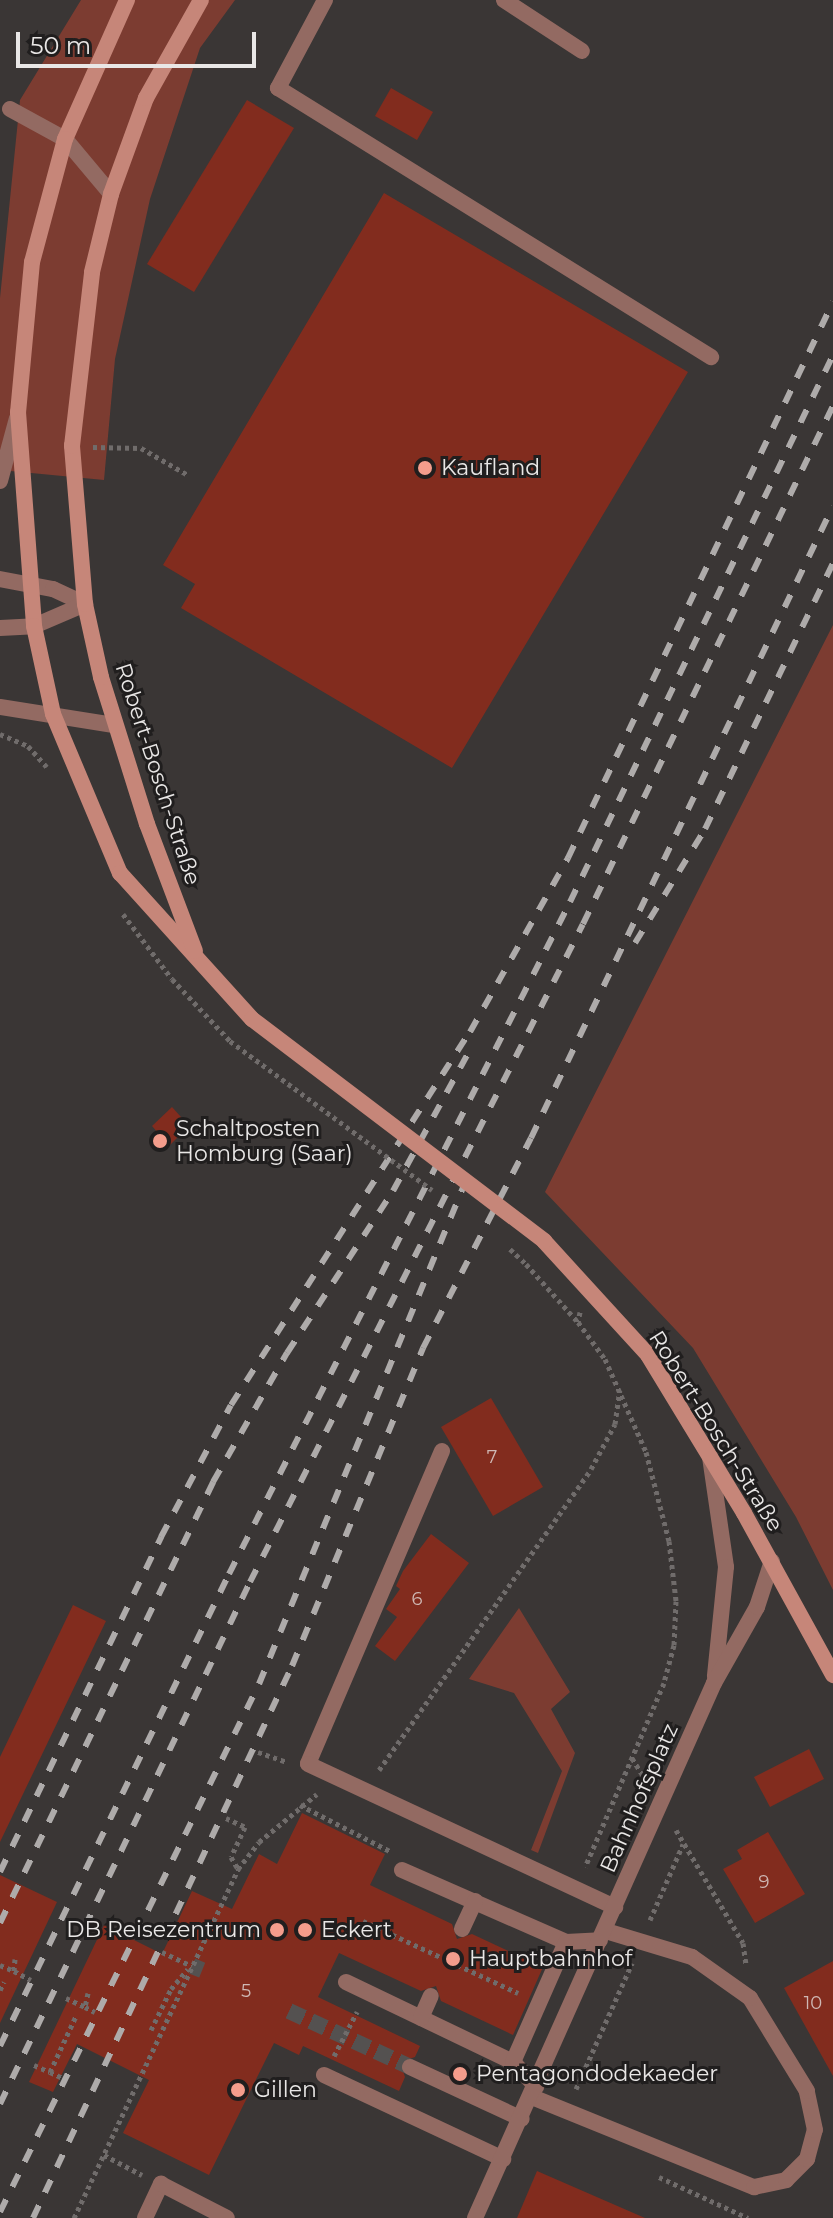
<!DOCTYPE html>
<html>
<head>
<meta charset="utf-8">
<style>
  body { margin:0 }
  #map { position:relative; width:833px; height:2218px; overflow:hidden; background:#3a3635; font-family:Montserrat,sans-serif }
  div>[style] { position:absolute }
  .green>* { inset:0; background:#7c3c31 }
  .building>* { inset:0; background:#822c1e }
  .street-tunnel>* { height:16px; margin-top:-8px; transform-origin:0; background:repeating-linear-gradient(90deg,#545150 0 16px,transparent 0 24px) }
  .path>* { height:5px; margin-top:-2.5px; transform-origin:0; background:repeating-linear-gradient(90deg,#706c6b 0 4px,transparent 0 8px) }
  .lane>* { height:16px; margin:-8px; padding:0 8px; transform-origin:8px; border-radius:8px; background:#936a62 }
  .street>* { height:16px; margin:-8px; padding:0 8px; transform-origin:8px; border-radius:8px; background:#936a62 }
  .secondary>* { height:16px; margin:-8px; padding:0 8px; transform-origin:8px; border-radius:8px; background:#c68679 }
  .rail>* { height:6px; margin-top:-3px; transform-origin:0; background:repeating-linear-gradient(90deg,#aeabaa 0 14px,transparent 0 28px) }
  .path-bridge>* { height:5px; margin-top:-2.5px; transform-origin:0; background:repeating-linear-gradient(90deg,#706c6b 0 4px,transparent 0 8px) }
  .secondary-bridge>* { height:16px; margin:-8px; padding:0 8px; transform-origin:8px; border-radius:8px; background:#c68679 }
  .dots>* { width:22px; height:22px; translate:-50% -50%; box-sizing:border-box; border:4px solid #201e1e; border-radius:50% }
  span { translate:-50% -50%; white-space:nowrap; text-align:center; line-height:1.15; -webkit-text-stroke:6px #201e1e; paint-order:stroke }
  .number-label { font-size:18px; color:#cfb8b4 }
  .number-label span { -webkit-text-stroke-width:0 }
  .poi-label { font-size:22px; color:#e9e7e6 }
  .left { translate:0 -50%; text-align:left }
  .right { translate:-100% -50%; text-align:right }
  .street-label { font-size:22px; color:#e9e7e6 }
  .scale { position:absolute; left:16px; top:32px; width:240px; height:36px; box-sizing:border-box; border:4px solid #e9e7e6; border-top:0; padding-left:10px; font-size:24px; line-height:28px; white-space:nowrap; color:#e9e7e6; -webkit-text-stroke:6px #201e1e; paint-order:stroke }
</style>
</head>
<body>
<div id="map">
  <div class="green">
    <i style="clip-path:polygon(81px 0,235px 0,200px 48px,150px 199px,115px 359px,104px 480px,0 470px,0 298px,20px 100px)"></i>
    <i style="clip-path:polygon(833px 625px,833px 1590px,796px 1517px,693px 1348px,545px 1192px)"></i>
    <i style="clip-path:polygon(519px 1608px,570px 1692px,551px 1709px,575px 1753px,538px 1853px,531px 1850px,562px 1771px,514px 1693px,469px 1679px)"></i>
  </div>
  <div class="building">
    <i style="clip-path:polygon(391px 88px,433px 112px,417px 140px,375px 116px)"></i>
    <i style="clip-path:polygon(247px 100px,294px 128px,194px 292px,147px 264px)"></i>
    <i style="clip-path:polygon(384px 193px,688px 372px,452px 768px,181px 608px,195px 584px,163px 565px)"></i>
    <i style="clip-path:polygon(172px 1107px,189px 1126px,169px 1146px,152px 1126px)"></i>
    <i style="clip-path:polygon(491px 1398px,543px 1487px,493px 1516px,441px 1427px)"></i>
    <i style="clip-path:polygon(431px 1534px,469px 1563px,395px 1661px,375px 1646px,397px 1617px,386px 1609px,400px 1589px,396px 1586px,403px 1571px)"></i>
    <i style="clip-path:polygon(73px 1605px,106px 1621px,0 1842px,0 1757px)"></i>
    <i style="clip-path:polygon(809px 1749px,824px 1779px,770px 1807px,754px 1777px)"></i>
    <i style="clip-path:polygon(302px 1813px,385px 1854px,370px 1885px,452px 1924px,457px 1939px,472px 1934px,543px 1967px,513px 2035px,441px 2001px,436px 1986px,421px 1991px,339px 1953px,318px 1997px,420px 2046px,415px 2057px,400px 2062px,405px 2077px,399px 2091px,303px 2046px,299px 2055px,274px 2043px,209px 2175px,123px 2133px,149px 2080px,77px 2044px,53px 2092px,29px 2082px,104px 1925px,162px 1954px,192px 1891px,232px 1909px,259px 1854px,277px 1864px)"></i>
    <i style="clip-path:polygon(768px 1832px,805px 1894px,755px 1923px,723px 1869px,742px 1859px,737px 1850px)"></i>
    <i style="clip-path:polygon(0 1875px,57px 1902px,0 2023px)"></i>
    <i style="clip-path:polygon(833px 1961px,833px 2076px,784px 1988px)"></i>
    <i style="clip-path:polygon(537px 2171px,645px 2218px,517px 2218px)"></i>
  </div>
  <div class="street-tunnel">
    <i style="left:192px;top:1966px;width:11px;rotate:22deg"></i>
    <i style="left:289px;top:2011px;width:133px;rotate:24.8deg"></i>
  </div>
  <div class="path">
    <i style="left:93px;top:447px;width:48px;rotate:1.2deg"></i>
    <i style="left:141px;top:448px;width:54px;rotate:29.9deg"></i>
    <i style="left:0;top:734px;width:30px;rotate:23deg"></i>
    <i style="left:28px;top:746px;width:28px;rotate:48deg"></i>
    <i style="left:123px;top:914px;width:81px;rotate:53deg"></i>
    <i style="left:172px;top:979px;width:85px;rotate:46.9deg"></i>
    <i style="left:526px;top:1264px;width:76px;rotate:48.2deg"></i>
    <i style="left:580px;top:1312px;width:10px;rotate:101deg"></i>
    <i style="left:578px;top:1322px;width:46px;rotate:53.9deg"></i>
    <i style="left:605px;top:1359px;width:102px;rotate:66.2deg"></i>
    <i style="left:646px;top:1452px;width:92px;rotate:75.5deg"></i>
    <i style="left:669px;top:1541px;width:60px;rotate:83.3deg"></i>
    <i style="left:676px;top:1601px;width:44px;rotate:92.6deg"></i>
    <i style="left:674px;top:1645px;width:39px;rotate:105deg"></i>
    <i style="left:664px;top:1683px;width:200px;rotate:113.2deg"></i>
    <i style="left:258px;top:1752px;width:31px;rotate:19deg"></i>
    <i style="left:632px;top:1758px;width:26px;rotate:58deg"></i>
    <i style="left:379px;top:1770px;width:368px;rotate:-54.8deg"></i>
    <i style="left:591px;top:1469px;width:51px;rotate:-61.9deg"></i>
    <i style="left:615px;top:1424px;width:34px;rotate:-82deg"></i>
    <i style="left:300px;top:1805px;width:103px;rotate:27.1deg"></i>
    <i style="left:226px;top:1818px;width:21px;rotate:25deg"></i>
    <i style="left:245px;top:1827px;width:33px;rotate:115deg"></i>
    <i style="left:231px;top:1857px;width:14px;rotate:60deg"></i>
    <i style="left:676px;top:1830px;width:131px;rotate:59.3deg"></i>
    <i style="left:743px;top:1943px;width:22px;rotate:82deg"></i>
    <i style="left:650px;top:1920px;width:83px;rotate:-66.5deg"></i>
    <i style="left:363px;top:1921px;width:171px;rotate:24.9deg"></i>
    <i style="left:162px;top:1952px;width:33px;rotate:25deg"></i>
    <i style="left:15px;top:1959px;width:12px;rotate:95deg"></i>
    <i style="left:14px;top:1971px;width:19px;rotate:28deg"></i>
    <i style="left:0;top:1965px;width:15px;rotate:23deg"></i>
    <i style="left:0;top:1990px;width:9px;rotate:-63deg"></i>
    <i style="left:88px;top:1993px;width:14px;rotate:102deg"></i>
    <i style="left:85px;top:2007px;width:11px;rotate:27deg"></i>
    <i style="left:66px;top:1998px;width:21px;rotate:25deg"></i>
    <i style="left:151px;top:2030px;width:46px;rotate:-64deg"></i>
    <i style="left:171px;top:1989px;width:26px;rotate:-50deg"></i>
    <i style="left:334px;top:2056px;width:50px;rotate:-62.4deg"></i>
    <i style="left:34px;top:2065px;width:17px;rotate:24deg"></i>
    <i style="left:50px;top:2072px;width:62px;rotate:-65.1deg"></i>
    <i style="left:50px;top:2072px;width:14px;rotate:25deg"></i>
    <i style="left:576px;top:2089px;width:138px;rotate:-66deg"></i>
    <i style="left:104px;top:2155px;width:43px;rotate:27.8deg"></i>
    <i style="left:659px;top:2177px;width:98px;rotate:24.7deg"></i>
    <i style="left:74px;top:2218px;width:386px;rotate:-64.8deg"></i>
    <i style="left:238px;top:1869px;width:34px;rotate:-52deg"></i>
    <i style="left:259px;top:1842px;width:75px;rotate:-39.6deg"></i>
  </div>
  <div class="lane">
    <i style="left:325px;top:0;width:100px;rotate:118.1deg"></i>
    <i style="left:278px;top:88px;width:510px;rotate:31.85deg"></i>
    <i style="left:504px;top:0;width:93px;rotate:33.2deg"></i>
    <i style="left:10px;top:109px;width:63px;rotate:28.6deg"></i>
    <i style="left:65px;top:139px;width:72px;rotate:50.1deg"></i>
    <i style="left:0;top:707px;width:115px;rotate:9deg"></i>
    <i style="left:442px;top:1451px;width:340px;rotate:113.2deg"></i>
    <i style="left:308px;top:1764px;width:339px;rotate:25deg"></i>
    <i style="left:402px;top:1870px;width:179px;rotate:23.7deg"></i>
    <i style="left:566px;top:1942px;width:34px;rotate:-3deg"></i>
    <i style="left:462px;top:1929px;width:31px;rotate:-65deg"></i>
    <i style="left:346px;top:1982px;width:185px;rotate:25.6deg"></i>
    <i style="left:513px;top:2062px;width:34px;rotate:47deg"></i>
    <i style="left:421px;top:2018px;width:24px;rotate:-66deg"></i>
    <i style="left:513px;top:2062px;width:131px;rotate:-66.2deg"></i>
    <i style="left:324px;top:2075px;width:198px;rotate:25.1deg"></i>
  </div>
  <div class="street">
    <i style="left:0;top:481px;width:65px;rotate:-74.9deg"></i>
    <i style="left:0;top:579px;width:54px;rotate:10.7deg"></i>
    <i style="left:53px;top:589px;width:35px;rotate:25deg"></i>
    <i style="left:0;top:628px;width:34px;rotate:-3deg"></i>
    <i style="left:34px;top:626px;width:56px;rotate:-23.3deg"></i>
    <i style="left:710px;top:1457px;width:111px;rotate:81.7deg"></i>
    <i style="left:726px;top:1567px;width:110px;rotate:95.8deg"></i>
    <i style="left:410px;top:2067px;width:123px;rotate:24.9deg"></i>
    <i style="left:532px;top:2097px;width:240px;rotate:22.1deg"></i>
    <i style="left:754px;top:2187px;width:33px;rotate:-12deg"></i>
    <i style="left:786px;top:2180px;width:30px;rotate:-45deg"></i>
    <i style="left:807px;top:2159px;width:30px;rotate:-75deg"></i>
    <i style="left:815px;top:2130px;width:40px;rotate:-102deg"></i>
    <i style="left:807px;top:2091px;width:109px;rotate:-121.5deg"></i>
    <i style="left:750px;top:1998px;width:71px;rotate:-144.7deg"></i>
    <i style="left:692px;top:1957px;width:90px;rotate:-163.2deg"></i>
    <i style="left:145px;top:2218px;width:38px;rotate:-65deg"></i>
    <i style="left:161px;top:2184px;width:74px;rotate:27.3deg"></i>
    <i style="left:475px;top:2218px;width:586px;rotate:-65.93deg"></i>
    <i style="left:714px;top:1683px;width:87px;rotate:-60.5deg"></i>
    <i style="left:757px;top:1607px;width:48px;rotate:-71.9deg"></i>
  </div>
  <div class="secondary">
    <i style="left:127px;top:0;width:152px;rotate:114deg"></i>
    <i style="left:65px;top:139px;width:127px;rotate:105deg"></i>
    <i style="left:32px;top:262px;width:151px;rotate:95.3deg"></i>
    <i style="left:18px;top:412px;width:215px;rotate:85.7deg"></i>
    <i style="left:34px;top:626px;width:90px;rotate:77.8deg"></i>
    <i style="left:53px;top:714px;width:173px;rotate:67.2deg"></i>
    <i style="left:120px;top:873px;width:197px;rotate:47.9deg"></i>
    <i style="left:195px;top:951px;width:136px;rotate:-110.7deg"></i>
    <i style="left:147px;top:824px;width:154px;rotate:-107.4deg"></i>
    <i style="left:101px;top:677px;width:75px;rotate:-102.4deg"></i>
    <i style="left:85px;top:604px;width:159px;rotate:-94.7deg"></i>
    <i style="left:72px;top:446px;width:175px;rotate:-83.4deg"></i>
    <i style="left:92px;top:272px;width:80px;rotate:-76.3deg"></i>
    <i style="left:111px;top:194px;width:102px;rotate:-70deg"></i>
    <i style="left:146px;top:98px;width:112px;rotate:-60.7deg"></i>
    <i style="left:544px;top:1241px;width:154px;rotate:47.6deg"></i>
    <i style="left:648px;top:1355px;width:185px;rotate:58.7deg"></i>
    <i style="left:744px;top:1513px;width:185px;rotate:61.2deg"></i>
  </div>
  <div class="rail">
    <i style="left:635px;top:943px;width:134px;rotate:-58.4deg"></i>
    <i style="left:705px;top:829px;width:295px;rotate:-64.3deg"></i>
    <i style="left:0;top:1872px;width:372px;rotate:-64.3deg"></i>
    <i style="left:161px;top:1537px;width:149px;rotate:-62.1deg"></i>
    <i style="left:231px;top:1405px;width:443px;rotate:-57.4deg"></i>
    <i style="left:470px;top:1032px;width:200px;rotate:-60.6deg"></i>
    <i style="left:568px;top:858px;width:616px;rotate:-64.52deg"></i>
    <i style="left:0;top:1923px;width:490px;rotate:-64.2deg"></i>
    <i style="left:213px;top:1482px;width:149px;rotate:-60.2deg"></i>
    <i style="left:287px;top:1353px;width:194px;rotate:-56.8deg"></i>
    <i style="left:393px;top:1191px;width:161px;rotate:-61.4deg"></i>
    <i style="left:0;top:2046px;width:525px;rotate:-64.12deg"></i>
    <i style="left:229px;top:1574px;width:754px;rotate:-63.09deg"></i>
    <i style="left:570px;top:902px;width:607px;rotate:-64.32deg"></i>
    <i style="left:0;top:2104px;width:579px;rotate:-64.41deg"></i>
    <i style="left:250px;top:1582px;width:737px;rotate:-63.16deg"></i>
    <i style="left:583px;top:924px;width:575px;rotate:-64.24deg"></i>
    <i style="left:0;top:2212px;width:588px;rotate:-63.87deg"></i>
    <i style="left:259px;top:1684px;width:558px;rotate:-67.66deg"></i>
    <i style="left:33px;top:2218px;width:610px;rotate:-64.86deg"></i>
    <i style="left:292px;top:1666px;width:344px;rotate:-67.6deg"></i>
    <i style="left:423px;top:1348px;width:236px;rotate:-62.8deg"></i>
    <i style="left:531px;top:1138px;width:700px;rotate:-64.46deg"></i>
  </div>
  <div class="path-bridge">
    <i style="left:230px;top:1041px;width:251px;rotate:36.4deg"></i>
    <i style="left:510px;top:1249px;width:22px;rotate:43deg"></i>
  </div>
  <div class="secondary-bridge">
    <i style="left:252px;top:1019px;width:367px;rotate:37.2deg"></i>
  </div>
  <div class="dots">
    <i style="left:425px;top:468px;background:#f49d8c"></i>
    <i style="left:160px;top:1141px;background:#f49d8c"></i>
    <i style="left:277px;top:1930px;background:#f49d8c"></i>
    <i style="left:305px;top:1930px;background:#f49d8c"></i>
    <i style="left:453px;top:1959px;background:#f49d8c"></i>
    <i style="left:460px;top:2074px;background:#f49d8c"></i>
    <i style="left:238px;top:2090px;background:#f49d8c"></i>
  </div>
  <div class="number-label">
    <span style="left:492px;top:1457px">7</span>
    <span style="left:417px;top:1599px">6</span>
    <span style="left:764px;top:1882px">9</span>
    <span style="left:246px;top:1991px">5</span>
    <span style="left:813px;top:2003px">10</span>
  </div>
  <div class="poi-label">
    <span class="left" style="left:441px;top:468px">Kaufland</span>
    <span class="left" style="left:176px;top:1141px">Schaltposten<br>Homburg (Saar)</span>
    <span class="right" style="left:261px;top:1930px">DB Reisezentrum</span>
    <span class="left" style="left:321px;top:1930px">Eckert</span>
    <span class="left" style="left:469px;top:1959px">Hauptbahnhof</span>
    <span class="left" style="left:476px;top:2074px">Pentagondodekaeder</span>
    <span class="left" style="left:254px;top:2090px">Gillen</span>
  </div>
  <div class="street-label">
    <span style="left:158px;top:774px;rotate:72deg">Robert-Bosch-Straße</span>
    <span style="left:716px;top:1431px;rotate:58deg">Robert-Bosch-Straße</span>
    <span style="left:639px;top:1798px;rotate:-66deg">Bahnhofsplatz</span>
  </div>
  <div class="scale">50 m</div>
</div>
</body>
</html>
